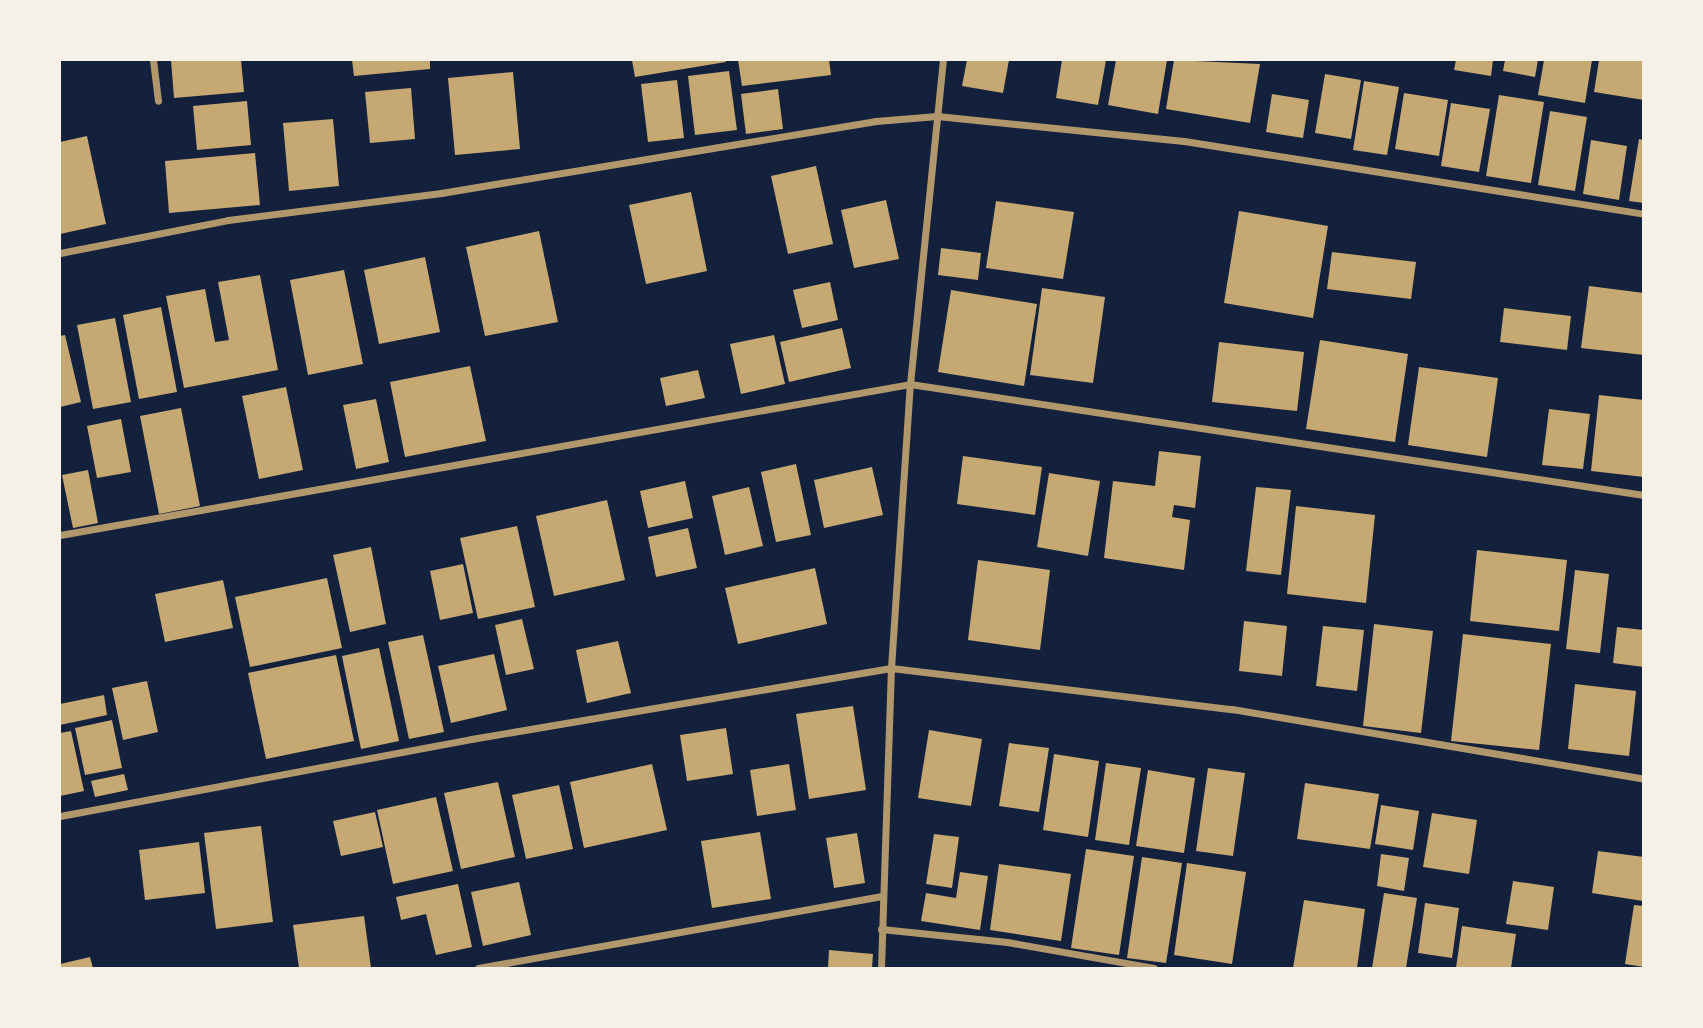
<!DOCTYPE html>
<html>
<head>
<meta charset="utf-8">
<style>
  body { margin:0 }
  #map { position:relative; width:1703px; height:1028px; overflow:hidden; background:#14213d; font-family:"Golos Text",sans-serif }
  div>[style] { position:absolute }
  .building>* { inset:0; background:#c6a872 }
  .minor>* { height:7px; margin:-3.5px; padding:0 3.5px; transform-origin:3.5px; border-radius:3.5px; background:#b1986c }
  span { translate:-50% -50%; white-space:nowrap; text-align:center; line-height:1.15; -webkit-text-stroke:5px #f6f1e7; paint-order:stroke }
  .frame { position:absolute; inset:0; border:61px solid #f6f1e7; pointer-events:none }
</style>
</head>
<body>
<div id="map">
  <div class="building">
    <i style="clip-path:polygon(171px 60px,241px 60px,244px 92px,174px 98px)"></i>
    <i style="clip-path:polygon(352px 60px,430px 60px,430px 69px,354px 76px)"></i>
    <i style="clip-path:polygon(632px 60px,725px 60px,726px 62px,635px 77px)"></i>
    <i style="clip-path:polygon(738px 60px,829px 60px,831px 75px,742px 86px)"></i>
    <i style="clip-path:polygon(967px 60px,1009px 60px,1003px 93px,962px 86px)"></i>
    <i style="clip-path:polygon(1062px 60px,1106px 60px,1098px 105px,1056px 98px)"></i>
    <i style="clip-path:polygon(1116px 60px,1167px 60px,1158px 114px,1108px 105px)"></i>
    <i style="clip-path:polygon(1174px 60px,1260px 64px,1250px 123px,1166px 109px)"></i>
    <i style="clip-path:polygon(1456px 60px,1493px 60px,1491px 76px,1454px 70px)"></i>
    <i style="clip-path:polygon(1505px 60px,1538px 60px,1535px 77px,1503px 71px)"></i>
    <i style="clip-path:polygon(1544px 60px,1592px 60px,1585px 103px,1538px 95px)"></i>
    <i style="clip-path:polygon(1599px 60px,1644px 60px,1644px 100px,1594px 92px)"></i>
    <i style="clip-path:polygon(729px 71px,737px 130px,695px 135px,688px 76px)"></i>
    <i style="clip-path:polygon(513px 72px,520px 149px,455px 155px,448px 78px)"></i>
    <i style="clip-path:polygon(1325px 74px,1361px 80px,1351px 139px,1315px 133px)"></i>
    <i style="clip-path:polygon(677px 80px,684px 138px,648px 142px,641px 84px)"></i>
    <i style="clip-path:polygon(1364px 81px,1399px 87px,1387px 155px,1353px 150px)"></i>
    <i style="clip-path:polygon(411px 88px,415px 139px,370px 143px,365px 92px)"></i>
    <i style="clip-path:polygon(778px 89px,783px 129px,746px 134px,741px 94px)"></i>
    <i style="clip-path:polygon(1404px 93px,1448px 100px,1439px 156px,1395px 149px)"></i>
    <i style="clip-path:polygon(1272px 94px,1309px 100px,1303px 138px,1266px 132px)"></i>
    <i style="clip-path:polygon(1499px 95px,1544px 102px,1531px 183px,1486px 176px)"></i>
    <i style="clip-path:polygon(247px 101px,251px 145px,197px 150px,193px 106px)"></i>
    <i style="clip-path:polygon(1451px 103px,1490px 109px,1479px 172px,1441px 166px)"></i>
    <i style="clip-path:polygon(1550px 111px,1587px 117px,1575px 191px,1538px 185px)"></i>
    <i style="clip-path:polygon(333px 119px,339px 186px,289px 191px,283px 123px)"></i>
    <i style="clip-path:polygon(87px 136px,106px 224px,60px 234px,60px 142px)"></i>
    <i style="clip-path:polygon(1639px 139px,1644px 140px,1644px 203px,1629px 201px)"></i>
    <i style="clip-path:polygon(1591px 140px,1627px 146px,1619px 200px,1583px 194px)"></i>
    <i style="clip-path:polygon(255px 153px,260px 205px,169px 213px,165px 161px)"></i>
    <i style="clip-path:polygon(816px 166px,833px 244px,788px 254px,771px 176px)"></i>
    <i style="clip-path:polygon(691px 192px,707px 271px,646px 284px,629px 205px)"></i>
    <i style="clip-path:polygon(886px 200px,899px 259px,854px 268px,841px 210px)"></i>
    <i style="clip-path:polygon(996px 201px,1074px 212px,1063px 279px,986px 268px)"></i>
    <i style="clip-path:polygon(1239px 211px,1328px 226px,1313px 318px,1224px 303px)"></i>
    <i style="clip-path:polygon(539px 231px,558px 322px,485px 336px,466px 247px)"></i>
    <i style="clip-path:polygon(941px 248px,981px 253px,978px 280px,938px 275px)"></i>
    <i style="clip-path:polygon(1332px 252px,1416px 262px,1411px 299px,1327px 289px)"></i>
    <i style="clip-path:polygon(425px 257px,440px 332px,379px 344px,364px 270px)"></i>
    <i style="clip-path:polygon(344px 270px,363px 364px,308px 375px,290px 280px)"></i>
    <i style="clip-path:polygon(260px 275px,278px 370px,184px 388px,166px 296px,205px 289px,215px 342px,229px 340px,218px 282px)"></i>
    <i style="clip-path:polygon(830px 282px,838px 320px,802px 328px,793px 290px)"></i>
    <i style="clip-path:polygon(1589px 286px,1644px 293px,1644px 355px,1581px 348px)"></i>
    <i style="clip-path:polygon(1042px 288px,1105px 297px,1093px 383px,1030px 375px)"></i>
    <i style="clip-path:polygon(951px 290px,1037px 304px,1024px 386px,938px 372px)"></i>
    <i style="clip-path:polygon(161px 307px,177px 392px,139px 399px,123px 315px)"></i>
    <i style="clip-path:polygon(1504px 308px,1571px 316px,1567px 350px,1500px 342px)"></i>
    <i style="clip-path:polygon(115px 318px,131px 402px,93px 409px,77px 325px)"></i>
    <i style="clip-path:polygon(842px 328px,851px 368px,789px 382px,780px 342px)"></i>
    <i style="clip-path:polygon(65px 335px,81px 402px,60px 407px,60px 336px)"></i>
    <i style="clip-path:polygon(774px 335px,785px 384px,741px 394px,730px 344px)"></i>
    <i style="clip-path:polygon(1320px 340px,1408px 354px,1395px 442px,1306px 429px)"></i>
    <i style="clip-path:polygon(1219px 342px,1304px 352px,1297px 411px,1212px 402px)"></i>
    <i style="clip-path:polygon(470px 366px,486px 441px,405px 457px,390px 382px)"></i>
    <i style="clip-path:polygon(1419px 367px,1498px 378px,1487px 457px,1408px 445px)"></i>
    <i style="clip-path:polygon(698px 370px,705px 398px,666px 406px,660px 378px)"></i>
    <i style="clip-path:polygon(286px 387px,303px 470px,259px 479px,242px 396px)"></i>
    <i style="clip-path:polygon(1599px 395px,1644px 400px,1644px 477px,1591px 471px)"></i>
    <i style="clip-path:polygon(376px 399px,389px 462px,356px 469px,343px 405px)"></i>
    <i style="clip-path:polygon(181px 408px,200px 506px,159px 514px,140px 416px)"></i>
    <i style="clip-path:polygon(1549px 409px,1590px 414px,1583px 469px,1542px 465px)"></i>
    <i style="clip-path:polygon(121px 419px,131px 472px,97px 478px,87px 426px)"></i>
    <i style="clip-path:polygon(1159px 451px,1201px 456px,1195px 508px,1174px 505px,1172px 517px,1190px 520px,1184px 570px,1104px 558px,1113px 481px,1155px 486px)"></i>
    <i style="clip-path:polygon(963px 456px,1042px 467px,1035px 515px,957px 504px)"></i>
    <i style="clip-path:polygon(796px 464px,811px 535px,776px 542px,761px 472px)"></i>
    <i style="clip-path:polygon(872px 467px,883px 515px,824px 528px,814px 480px)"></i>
    <i style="clip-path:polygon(88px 470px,98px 523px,73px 528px,62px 475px)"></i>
    <i style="clip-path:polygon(1049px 473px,1100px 481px,1088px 556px,1037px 547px)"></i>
    <i style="clip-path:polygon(685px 481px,693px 518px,648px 528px,640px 491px)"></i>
    <i style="clip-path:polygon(749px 487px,763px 546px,725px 555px,712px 496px)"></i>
    <i style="clip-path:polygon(1256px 487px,1291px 490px,1281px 575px,1246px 571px)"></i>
    <i style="clip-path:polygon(607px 500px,625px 580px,554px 596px,536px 516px)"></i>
    <i style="clip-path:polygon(1296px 506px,1375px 515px,1366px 603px,1287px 594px)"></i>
    <i style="clip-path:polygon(517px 526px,535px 607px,478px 619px,460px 538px)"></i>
    <i style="clip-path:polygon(688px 528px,697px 568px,656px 577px,648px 537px)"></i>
    <i style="clip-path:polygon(371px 547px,386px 624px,350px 632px,333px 555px)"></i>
    <i style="clip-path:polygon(1477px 550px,1567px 560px,1559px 631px,1470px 621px)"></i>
    <i style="clip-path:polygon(978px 560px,1050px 570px,1040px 650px,968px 640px)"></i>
    <i style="clip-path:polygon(463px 564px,473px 613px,440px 620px,430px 571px)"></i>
    <i style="clip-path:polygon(815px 568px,827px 624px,738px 644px,725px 588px)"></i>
    <i style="clip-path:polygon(1575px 570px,1609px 574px,1600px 653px,1566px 649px)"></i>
    <i style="clip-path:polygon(327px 578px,342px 648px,250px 667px,235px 597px)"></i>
    <i style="clip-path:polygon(223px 580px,233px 628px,165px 642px,155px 594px)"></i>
    <i style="clip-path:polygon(522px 619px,534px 669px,506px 675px,495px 625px)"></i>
    <i style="clip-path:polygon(1244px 621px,1287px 626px,1282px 676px,1239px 671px)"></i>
    <i style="clip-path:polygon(1374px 624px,1433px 631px,1421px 733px,1363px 726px)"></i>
    <i style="clip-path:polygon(1323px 626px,1364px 630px,1357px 691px,1316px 686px)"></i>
    <i style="clip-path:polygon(1617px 627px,1644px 630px,1644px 667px,1613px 663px)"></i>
    <i style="clip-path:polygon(1463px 634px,1551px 644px,1539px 750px,1451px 741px)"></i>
    <i style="clip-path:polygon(423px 635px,444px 732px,409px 739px,388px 642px)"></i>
    <i style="clip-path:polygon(618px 641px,631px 693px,587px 703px,576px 650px)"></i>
    <i style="clip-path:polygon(379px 648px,399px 741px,361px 749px,342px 656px)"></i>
    <i style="clip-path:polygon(494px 654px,507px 710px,451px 723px,438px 666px)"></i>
    <i style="clip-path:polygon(336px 655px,354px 741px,266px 759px,248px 673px)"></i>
    <i style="clip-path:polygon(147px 681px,158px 732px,123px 740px,112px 688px)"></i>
    <i style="clip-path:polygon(1575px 684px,1636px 691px,1629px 756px,1568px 749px)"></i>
    <i style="clip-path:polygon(104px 695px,107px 715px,60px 725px,60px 704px)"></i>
    <i style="clip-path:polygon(853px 706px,866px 790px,809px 799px,796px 714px)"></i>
    <i style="clip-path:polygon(112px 720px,122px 768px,85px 775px,75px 728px)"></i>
    <i style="clip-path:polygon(726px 728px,733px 774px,687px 781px,680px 735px)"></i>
    <i style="clip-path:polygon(929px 730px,982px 739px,971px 806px,918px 798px)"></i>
    <i style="clip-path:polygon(71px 731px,84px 791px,60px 796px,60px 733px)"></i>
    <i style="clip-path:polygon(1009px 743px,1049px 748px,1039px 812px,999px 806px)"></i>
    <i style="clip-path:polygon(1054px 754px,1099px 761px,1088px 837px,1043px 830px)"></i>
    <i style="clip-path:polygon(1106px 763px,1141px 768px,1129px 845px,1095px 840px)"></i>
    <i style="clip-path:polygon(652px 764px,667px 830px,584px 848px,570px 782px)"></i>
    <i style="clip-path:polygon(789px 764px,796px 810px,757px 816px,750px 770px)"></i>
    <i style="clip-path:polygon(1208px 768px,1245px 773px,1233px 856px,1196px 851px)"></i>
    <i style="clip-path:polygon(1148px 770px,1195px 778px,1184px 853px,1136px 846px)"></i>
    <i style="clip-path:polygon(124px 774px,128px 790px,95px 797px,91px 781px)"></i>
    <i style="clip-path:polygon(498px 782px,515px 857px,461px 869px,444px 793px)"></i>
    <i style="clip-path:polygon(1305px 783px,1379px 794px,1370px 849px,1297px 839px)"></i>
    <i style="clip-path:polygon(559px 785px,573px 849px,526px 859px,512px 795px)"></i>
    <i style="clip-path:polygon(436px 797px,453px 871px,393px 884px,377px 810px)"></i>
    <i style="clip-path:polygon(1381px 805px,1419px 811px,1413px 850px,1375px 844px)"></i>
    <i style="clip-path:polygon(375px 812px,383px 847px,341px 856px,333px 821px)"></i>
    <i style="clip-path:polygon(1432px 813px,1477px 820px,1469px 874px,1423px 867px)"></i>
    <i style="clip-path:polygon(261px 826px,273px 922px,216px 929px,204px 833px)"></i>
    <i style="clip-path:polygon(760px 832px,771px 899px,712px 908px,701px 841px)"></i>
    <i style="clip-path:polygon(857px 833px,865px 883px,834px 888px,826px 838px)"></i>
    <i style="clip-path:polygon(934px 834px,959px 837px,952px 888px,926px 884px)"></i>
    <i style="clip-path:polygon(199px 842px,205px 893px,145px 900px,139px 850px)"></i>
    <i style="clip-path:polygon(1086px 849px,1134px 856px,1119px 955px,1071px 948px)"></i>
    <i style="clip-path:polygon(1598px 851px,1644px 857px,1643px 901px,1592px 893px)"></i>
    <i style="clip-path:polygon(1381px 854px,1409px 858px,1404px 891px,1377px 886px)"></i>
    <i style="clip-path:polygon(1142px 857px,1182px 863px,1166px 963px,1127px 958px)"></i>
    <i style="clip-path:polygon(1187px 863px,1246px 872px,1232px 964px,1174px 955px)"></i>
    <i style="clip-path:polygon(999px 864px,1071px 874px,1061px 941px,990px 930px)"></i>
    <i style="clip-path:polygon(960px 872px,988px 876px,980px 930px,921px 921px,926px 893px,956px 898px)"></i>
    <i style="clip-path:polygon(1513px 881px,1554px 887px,1548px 930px,1506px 924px)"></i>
    <i style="clip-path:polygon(519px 882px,531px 935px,483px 946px,471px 892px)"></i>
    <i style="clip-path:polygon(458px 884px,472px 947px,436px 955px,426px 914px,401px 920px,396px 897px)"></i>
    <i style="clip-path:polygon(1384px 893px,1417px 898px,1406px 968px,1372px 968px)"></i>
    <i style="clip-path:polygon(1304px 900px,1365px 909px,1357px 968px,1293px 968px)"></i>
    <i style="clip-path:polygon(1425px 903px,1459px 908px,1452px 958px,1418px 953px)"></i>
    <i style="clip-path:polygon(1634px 905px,1644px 906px,1644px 967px,1625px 964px)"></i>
    <i style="clip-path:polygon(364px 916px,371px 968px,299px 968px,293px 925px)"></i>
    <i style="clip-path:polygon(1462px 926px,1516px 934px,1511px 968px,1456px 968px)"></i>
    <i style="clip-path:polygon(829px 950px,873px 954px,872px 968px,828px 968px)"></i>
    <i style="clip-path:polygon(90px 957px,93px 968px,60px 968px,60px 964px)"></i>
  </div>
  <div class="minor">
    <i style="left:153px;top:60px;width:41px;rotate:83deg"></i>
    <i style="left:60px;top:253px;width:171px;rotate:-11.1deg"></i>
    <i style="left:228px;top:220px;width:215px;rotate:-7.2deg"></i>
    <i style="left:441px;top:193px;width:441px;rotate:-9.4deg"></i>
    <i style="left:876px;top:121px;width:61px;rotate:-4.7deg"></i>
    <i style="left:937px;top:116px;width:248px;rotate:5.8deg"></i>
    <i style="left:1184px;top:141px;width:466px;rotate:9deg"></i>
    <i style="left:60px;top:535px;width:863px;rotate:-10.07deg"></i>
    <i style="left:910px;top:384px;width:742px;rotate:8.6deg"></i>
    <i style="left:60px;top:816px;width:418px;rotate:-10.6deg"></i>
    <i style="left:471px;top:739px;width:426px;rotate:-9.6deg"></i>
    <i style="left:891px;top:668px;width:343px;rotate:6.9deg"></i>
    <i style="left:1232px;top:709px;width:418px;rotate:9.6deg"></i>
    <i style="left:881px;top:929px;width:127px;rotate:5.9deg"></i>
    <i style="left:1007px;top:942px;width:149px;rotate:10deg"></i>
    <i style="left:478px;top:968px;width:409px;rotate:-10.1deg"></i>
    <i style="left:881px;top:968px;width:300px;rotate:-88.1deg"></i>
    <i style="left:891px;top:668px;width:285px;rotate:-86.2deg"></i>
    <i style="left:910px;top:384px;width:326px;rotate:-84.2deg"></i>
  </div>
  <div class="frame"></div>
</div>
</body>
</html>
